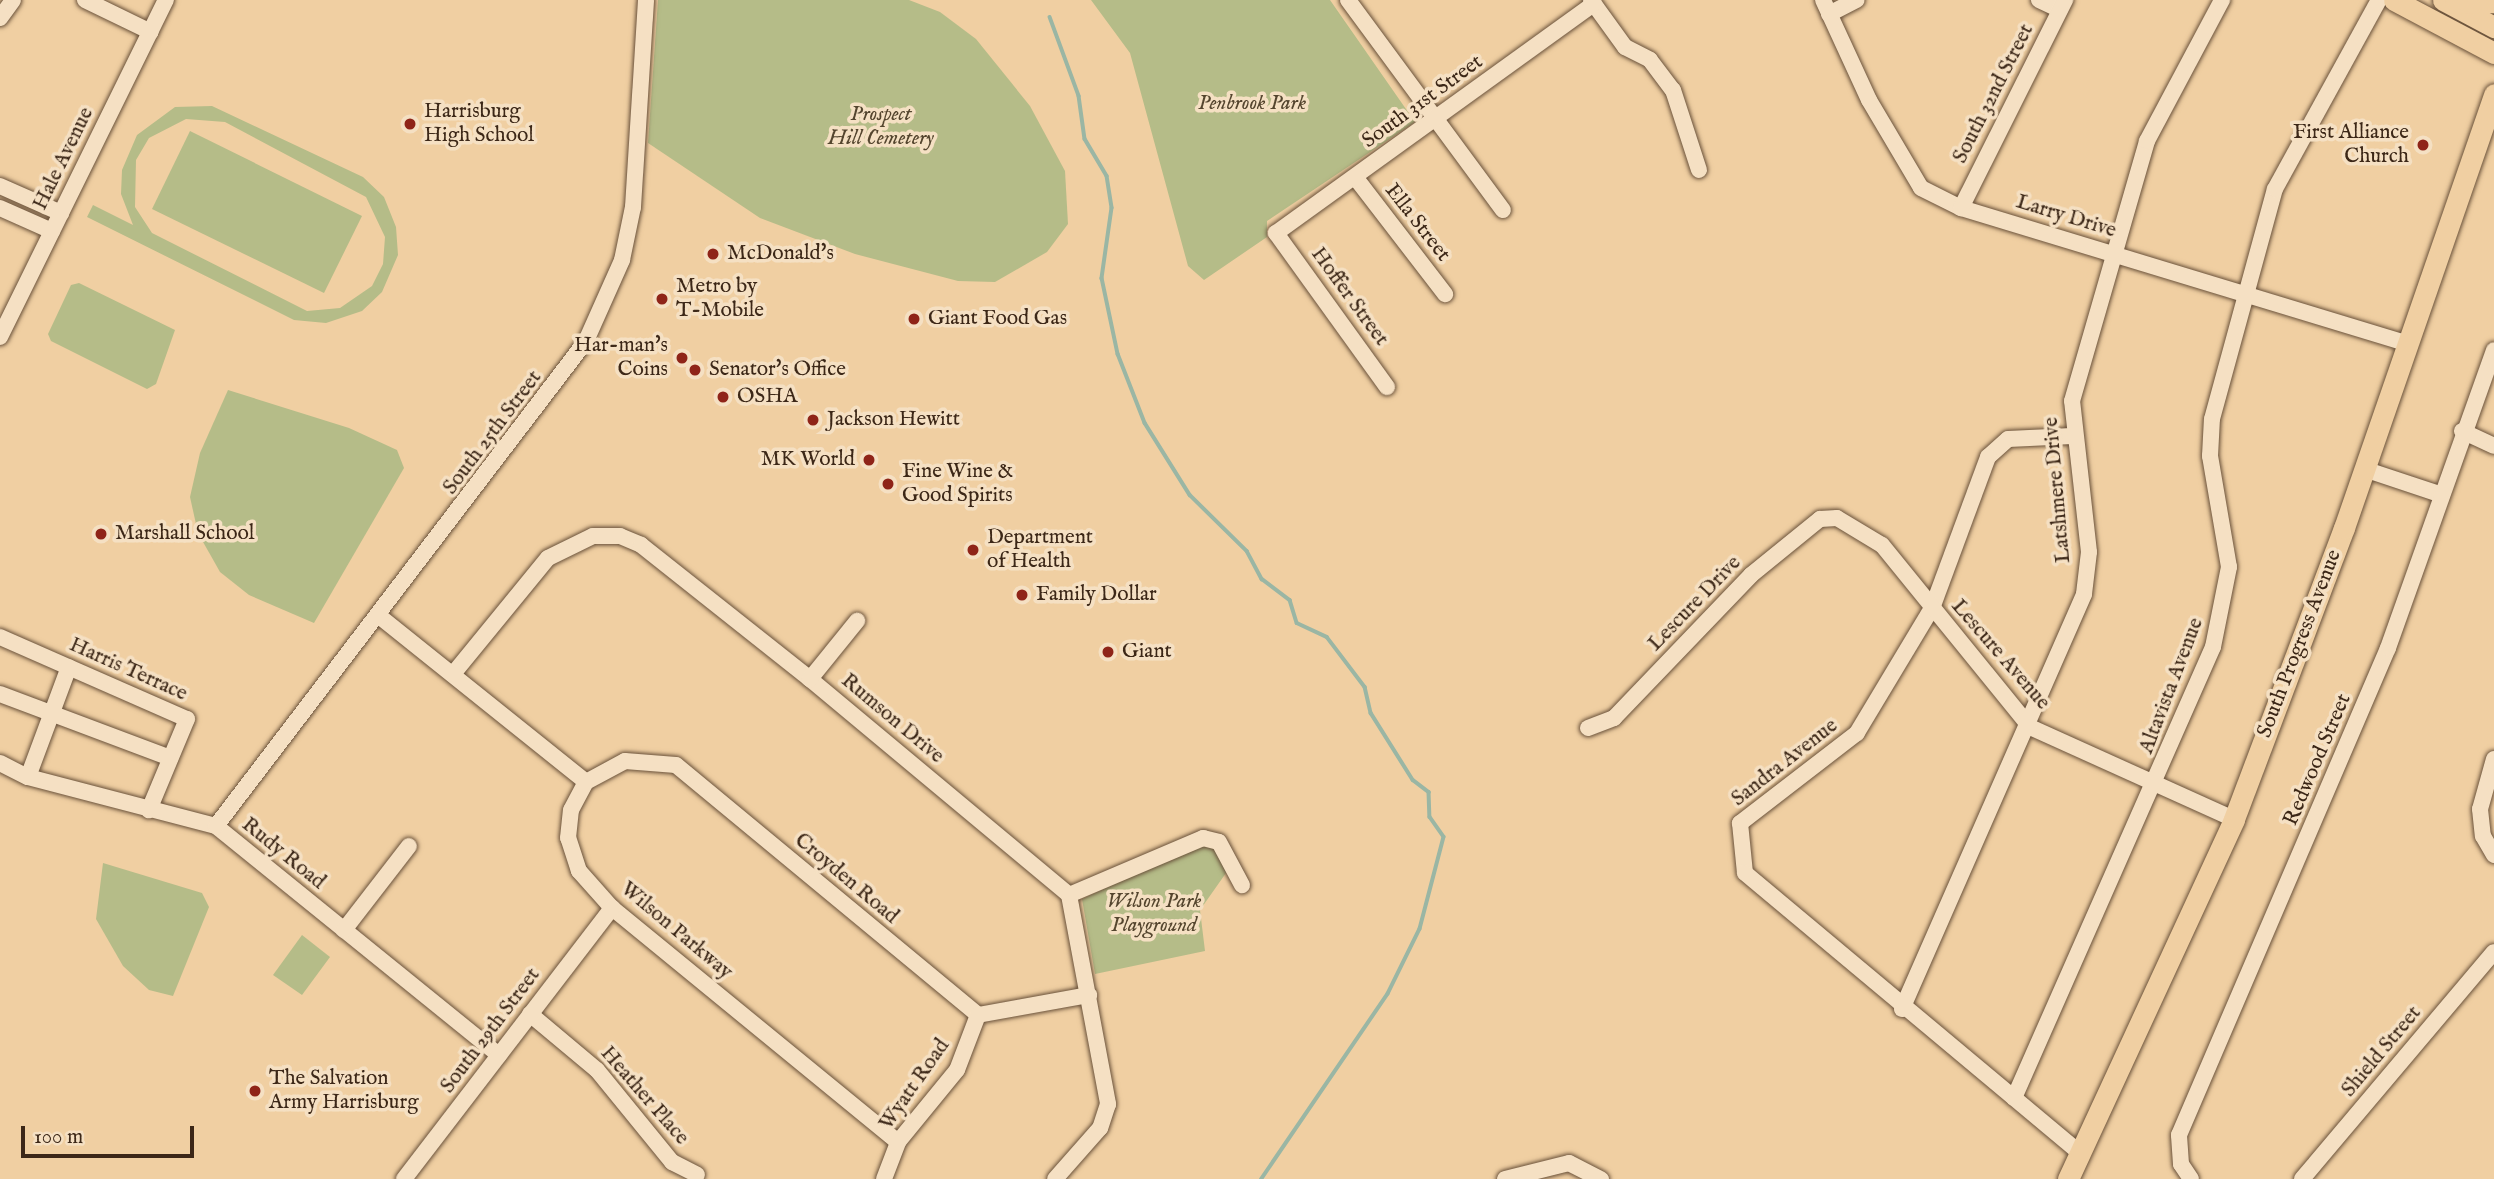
<!DOCTYPE html>
<html>
<head>
<meta charset="utf-8">
<style>
  body { margin:0 }
  #map { position:relative; width:2494px; height:1179px; overflow:hidden; background:#f0cfa2; font-family:"IM FELL English",serif }
  div>[style] { position:absolute }
  .green>* { inset:0; background:#b5bc88 }
  .stream>* { height:3.5px; margin:-1.75px; padding:0 1.75px; transform-origin:1.75px; border-radius:1.75px; background:#9ab6a4 }
  .roads { filter:drop-shadow(0 0 2px #69513a) drop-shadow(0 0 2px #69513a) }
  .minor>* { height:16px; margin:-8px; padding:0 8px; transform-origin:8px; border-radius:8px; background:#f5e0c3 }
  .major>* { height:21px; margin:-10.5px; padding:0 10.5px; transform-origin:10.5px; border-radius:10.5px; background:#f0cfa2 }
  .dots>* { width:19px; height:19px; translate:-50% -50%; box-sizing:border-box; border:4px solid #f5e0c3; border-radius:50% }
  span { translate:-50% -50%; white-space:nowrap; text-align:center; line-height:1.15; -webkit-text-stroke:7px #f5e0c3; paint-order:stroke }
  .street-label { font-size:21px; color:#3c2717 }
  .park-label { font-size:21px; color:#54452e; font-style:italic }
  .poi-label { font-size:21px; color:#3c2717 }
  .left { translate:0 -50%; text-align:left }
  .right { translate:-100% -50%; text-align:right }
  .scale { position:absolute; left:21px; top:1126px; width:173px; height:32px; box-sizing:border-box; border:4px solid #3c2717; border-top:0; padding-left:9px; font-size:21px; line-height:24px; white-space:nowrap; color:#3c2717; -webkit-text-stroke:5px #f5e0c3; paint-order:stroke }
</style>
</head>
<body>
<div id="map">
  <div class="green">
    <i style="clip-path:polygon(658px 0,909px 0,940px 12px,976px 39px,1030px 106px,1065px 171px,1068px 224px,1047px 252px,995px 282px,958px 281px,855px 254px,760px 218px,648px 143px)"></i>
    <i style="clip-path:polygon(1091px 0,1330px 0,1415px 122px,1267px 221px,1267px 237px,1204px 280px,1188px 266px,1130px 53px)"></i>
    <i style="clip-path:polygon(evenodd,212px 106px,363px 177px,384px 197px,396px 227px,398px 255px,382px 292px,362px 311px,326px 323px,294px 320px,87px 217px,93px 205px,133px 225px,121px 194px,122px 170px,137px 135px,175px 107px,212px 106px,186px 119px,225px 122px,366px 197px,385px 237px,383px 264px,372px 286px,340px 308px,307px 311px,152px 233px,135px 207px,136px 160px,149px 138px,186px 119px)"></i>
    <i style="clip-path:polygon(190px 131px,362px 216px,324px 293px,152px 209px)"></i>
    <i style="clip-path:polygon(79px 283px,175px 330px,156px 384px,147px 389px,51px 341px,48px 334px,71px 285px)"></i>
    <i style="clip-path:polygon(228px 390px,349px 428px,397px 450px,404px 468px,314px 623px,249px 595px,220px 572px,198px 533px,190px 497px,200px 453px)"></i>
    <i style="clip-path:polygon(1206px 842px,1226px 861px,1226px 873px,1200px 910px,1205px 951px,1095px 974px,1082px 899px)"></i>
    <i style="clip-path:polygon(103px 863px,202px 893px,209px 907px,173px 996px,149px 990px,123px 966px,96px 919px)"></i>
    <i style="clip-path:polygon(302px 935px,330px 957px,302px 995px,273px 975px)"></i>
  </div>
  <div class="stream">
    <i style="left:1050px;top:17px;width:84px;rotate:69.8deg"></i>
    <i style="left:1079px;top:96px;width:43px;rotate:82.1deg"></i>
    <i style="left:1085px;top:139px;width:43px;rotate:59.3deg"></i>
    <i style="left:1107px;top:176px;width:32px;rotate:81deg"></i>
    <i style="left:1112px;top:208px;width:71px;rotate:98.1deg"></i>
    <i style="left:1102px;top:278px;width:78px;rotate:78.1deg"></i>
    <i style="left:1118px;top:354px;width:74px;rotate:68.6deg"></i>
    <i style="left:1145px;top:423px;width:85px;rotate:58deg"></i>
    <i style="left:1190px;top:495px;width:80px;rotate:44.5deg"></i>
    <i style="left:1247px;top:551px;width:32px;rotate:62deg"></i>
    <i style="left:1262px;top:579px;width:35px;rotate:37deg"></i>
    <i style="left:1290px;top:600px;width:24px;rotate:73deg"></i>
    <i style="left:1297px;top:623px;width:33px;rotate:25deg"></i>
    <i style="left:1327px;top:637px;width:63px;rotate:52.8deg"></i>
    <i style="left:1365px;top:687px;width:27px;rotate:77deg"></i>
    <i style="left:1371px;top:713px;width:79px;rotate:57.9deg"></i>
    <i style="left:1413px;top:780px;width:20px;rotate:37deg"></i>
    <i style="left:1429px;top:792px;width:25px;rotate:88deg"></i>
    <i style="left:1430px;top:817px;width:24px;rotate:55deg"></i>
    <i style="left:1444px;top:837px;width:95px;rotate:104.6deg"></i>
    <i style="left:1420px;top:929px;width:72px;rotate:116.2deg"></i>
    <i style="left:1388px;top:994px;width:224px;rotate:124.3deg"></i>
  </div>
  <div class="roads">
    <div class="minor">
      <i style="left:85px;top:0;width:73px;rotate:25.9deg"></i>
      <i style="left:1348px;top:0;width:261px;rotate:53.6deg"></i>
      <i style="left:1591px;top:0;width:58px;rotate:54.1deg"></i>
      <i style="left:1625px;top:47px;width:28px;rotate:27deg"></i>
      <i style="left:1650px;top:60px;width:38px;rotate:53deg"></i>
      <i style="left:1673px;top:90px;width:84px;rotate:72deg"></i>
      <i style="left:1823px;top:0;width:110px;rotate:65.3deg"></i>
      <i style="left:1869px;top:100px;width:102px;rotate:59.4deg"></i>
      <i style="left:1921px;top:188px;width:45px;rotate:26.6deg"></i>
      <i style="left:1961px;top:208px;width:463px;rotate:16.9deg"></i>
      <i style="left:2039px;top:0;width:23px;rotate:25deg"></i>
      <i style="left:1829px;top:14px;width:31px;rotate:-27deg"></i>
      <i style="left:0;top:18px;width:22px;rotate:-54deg"></i>
      <i style="left:1355px;top:177px;width:148px;rotate:52.4deg"></i>
      <i style="left:0;top:186px;width:67px;rotate:23.9deg"></i>
      <i style="left:0;top:208px;width:57px;rotate:23.9deg"></i>
      <i style="left:1961px;top:208px;width:233px;rotate:-63.4deg"></i>
      <i style="left:0;top:337px;width:376px;rotate:-63.8deg"></i>
      <i style="left:1387px;top:387px;width:190px;rotate:-125.8deg"></i>
      <i style="left:1276px;top:233px;width:392px;rotate:-35.8deg"></i>
      <i style="left:2462px;top:431px;width:35px;rotate:25deg"></i>
      <i style="left:2072px;top:436px;width:64px;rotate:177.3deg"></i>
      <i style="left:2008px;top:439px;width:27px;rotate:138deg"></i>
      <i style="left:1988px;top:457px;width:161px;rotate:110.3deg"></i>
      <i style="left:1932px;top:608px;width:146px;rotate:121deg"></i>
      <i style="left:1857px;top:733px;width:148px;rotate:142.4deg"></i>
      <i style="left:1740px;top:823px;width:50px;rotate:84.3deg"></i>
      <i style="left:1745px;top:873px;width:435px;rotate:39.9deg"></i>
      <i style="left:2364px;top:469px;width:82px;rotate:18.4deg"></i>
      <i style="left:379px;top:616px;width:265px;rotate:38.7deg"></i>
      <i style="left:0;top:637px;width:204px;rotate:23.7deg"></i>
      <i style="left:187px;top:719px;width:99px;rotate:112.7deg"></i>
      <i style="left:453px;top:674px;width:150px;rotate:-50.7deg"></i>
      <i style="left:548px;top:558px;width:50px;rotate:-26.1deg"></i>
      <i style="left:593px;top:536px;width:27px"></i>
      <i style="left:620px;top:536px;width:23px;rotate:23deg"></i>
      <i style="left:641px;top:545px;width:216px;rotate:38.4deg"></i>
      <i style="left:810px;top:679px;width:337px;rotate:39.8deg"></i>
      <i style="left:1069px;top:895px;width:213px;rotate:79.4deg"></i>
      <i style="left:1108px;top:1104px;width:25px;rotate:108deg"></i>
      <i style="left:1100px;top:1128px;width:68px;rotate:131.4deg"></i>
      <i style="left:810px;top:679px;width:75px;rotate:-51deg"></i>
      <i style="left:0;top:694px;width:182px;rotate:20.6deg"></i>
      <i style="left:1588px;top:728px;width:28px;rotate:-21deg"></i>
      <i style="left:1614px;top:718px;width:198px;rotate:-46.2deg"></i>
      <i style="left:1751px;top:575px;width:89px;rotate:-39.1deg"></i>
      <i style="left:1820px;top:519px;width:17px;rotate:-3deg"></i>
      <i style="left:1837px;top:518px;width:52px;rotate:31deg"></i>
      <i style="left:1882px;top:545px;width:235px;rotate:50.9deg"></i>
      <i style="left:2030px;top:727px;width:224px;rotate:24.3deg"></i>
      <i style="left:2494px;top:759px;width:52px;rotate:105.6deg"></i>
      <i style="left:2480px;top:809px;width:27px;rotate:84deg"></i>
      <i style="left:2483px;top:836px;width:22px;rotate:60deg"></i>
      <i style="left:0;top:763px;width:31px;rotate:27deg"></i>
      <i style="left:28px;top:777px;width:194px;rotate:14.6deg"></i>
      <i style="left:216px;top:826px;width:364px;rotate:39deg"></i>
      <i style="left:28px;top:777px;width:117px;rotate:-69.6deg"></i>
      <i style="left:216px;top:826px;width:610px;rotate:-52.66deg"></i>
      <i style="left:586px;top:341px;width:89px;rotate:-66deg"></i>
      <i style="left:622px;top:260px;width:54px;rotate:-78.3deg"></i>
      <i style="left:633px;top:207px;width:207px;rotate:-86.4deg"></i>
      <i style="left:1069px;top:895px;width:146px;rotate:-23deg"></i>
      <i style="left:1203px;top:838px;width:16px;rotate:14deg"></i>
      <i style="left:1219px;top:842px;width:49px;rotate:61.9deg"></i>
      <i style="left:344px;top:930px;width:106px;rotate:-52.3deg"></i>
      <i style="left:1902px;top:1009px;width:453px;rotate:-66.3deg"></i>
      <i style="left:2084px;top:594px;width:42px;rotate:-83.2deg"></i>
      <i style="left:2089px;top:552px;width:152px;rotate:-96.4deg"></i>
      <i style="left:2072px;top:401px;width:271px;rotate:-73.9deg"></i>
      <i style="left:2147px;top:141px;width:160px;rotate:-62deg"></i>
      <i style="left:530px;top:1014px;width:87px;rotate:39.9deg"></i>
      <i style="left:597px;top:1070px;width:119px;rotate:50.8deg"></i>
      <i style="left:672px;top:1162px;width:28px;rotate:27deg"></i>
      <i style="left:2014px;top:1098px;width:493px;rotate:-66.2deg"></i>
      <i style="left:2213px;top:647px;width:82px;rotate:-78.7deg"></i>
      <i style="left:2229px;top:567px;width:113px;rotate:-99.7deg"></i>
      <i style="left:2210px;top:456px;width:37px;rotate:-87deg"></i>
      <i style="left:2212px;top:419px;width:238px;rotate:-74.7deg"></i>
      <i style="left:2275px;top:189px;width:216px;rotate:-61.2deg"></i>
      <i style="left:898px;top:1142px;width:370px;rotate:-140.7deg"></i>
      <i style="left:612px;top:908px;width:50px;rotate:-131.7deg"></i>
      <i style="left:579px;top:871px;width:35px;rotate:-108deg"></i>
      <i style="left:568px;top:838px;width:28px;rotate:-84deg"></i>
      <i style="left:571px;top:810px;width:32px;rotate:-62deg"></i>
      <i style="left:586px;top:782px;width:44px;rotate:-28.3deg"></i>
      <i style="left:625px;top:761px;width:51px;rotate:4.5deg"></i>
      <i style="left:676px;top:765px;width:392px;rotate:39.6deg"></i>
      <i style="left:978px;top:1015px;width:113px;rotate:-10.2deg"></i>
      <i style="left:404px;top:1179px;width:342px;rotate:-52.5deg"></i>
      <i style="left:884px;top:1179px;width:40px;rotate:-69deg"></i>
      <i style="left:898px;top:1142px;width:93px;rotate:-50.7deg"></i>
      <i style="left:957px;top:1070px;width:59px;rotate:-69.1deg"></i>
      <i style="left:1505px;top:1179px;width:66px;rotate:-14deg"></i>
      <i style="left:1569px;top:1163px;width:36px;rotate:27deg"></i>
      <i style="left:2191px;top:1179px;width:18px;rotate:-124deg"></i>
      <i style="left:2181px;top:1164px;width:29px;rotate:-94deg"></i>
      <i style="left:2179px;top:1135px;width:530px;rotate:-66.77deg"></i>
      <i style="left:2388px;top:648px;width:316px;rotate:-70.4deg"></i>
      <i style="left:2302px;top:1179px;width:297px;rotate:-49.8deg"></i>
    </div>
    <div class="major">
      <i style="left:2394px;top:0;width:113px;rotate:27.9deg"></i>
      <i style="left:2443px;top:0;width:58px;rotate:27.9deg"></i>
      <i style="left:2455px;top:3px;width:39px;rotate:-1deg"></i>
      <i style="left:2068px;top:1179px;width:396px;rotate:-65.2deg"></i>
      <i style="left:2234px;top:819px;width:311px;rotate:-69.3deg"></i>
      <i style="left:2344px;top:528px;width:459px;rotate:-70.9deg"></i>
    </div>
  </div>
  <div class="dots">
    <i style="left:410px;top:124px;background:#8f2418"></i>
    <i style="left:2423px;top:145px;background:#8f2418"></i>
    <i style="left:713px;top:254px;background:#8f2418"></i>
    <i style="left:662px;top:299px;background:#8f2418"></i>
    <i style="left:914px;top:319px;background:#8f2418"></i>
    <i style="left:682px;top:358px;background:#8f2418"></i>
    <i style="left:695px;top:370px;background:#8f2418"></i>
    <i style="left:723px;top:397px;background:#8f2418"></i>
    <i style="left:813px;top:420px;background:#8f2418"></i>
    <i style="left:869px;top:460px;background:#8f2418"></i>
    <i style="left:888px;top:484px;background:#8f2418"></i>
    <i style="left:101px;top:534px;background:#8f2418"></i>
    <i style="left:973px;top:550px;background:#8f2418"></i>
    <i style="left:1022px;top:595px;background:#8f2418"></i>
    <i style="left:1108px;top:652px;background:#8f2418"></i>
    <i style="left:255px;top:1091px;background:#8f2418"></i>
  </div>
  <div class="street-label">
    <span style="left:1994px;top:94px;rotate:-63deg">South 32nd Street</span>
    <span style="left:1423px;top:102px;rotate:-36deg">South 31st Street</span>
    <span style="left:64px;top:159px;rotate:-64deg">Hale Avenue</span>
    <span style="left:2066px;top:217px;rotate:17deg">Larry Drive</span>
    <span style="left:1417px;top:223px;rotate:52deg">Ella Street</span>
    <span style="left:1349px;top:297px;rotate:54deg">Hoffer Street</span>
    <span style="left:493px;top:433px;rotate:-53deg">South 25th Street</span>
    <span style="left:2058px;top:490px;rotate:-95deg">Latshmere Drive</span>
    <span style="left:1695px;top:604px;rotate:-46deg">Lescure Drive</span>
    <span style="left:2300px;top:644px;rotate:-69deg">South Progress Avenue</span>
    <span style="left:2000px;top:655px;rotate:49deg">Lescure Avenue</span>
    <span style="left:128px;top:670px;rotate:24deg">Harris Terrace</span>
    <span style="left:2172px;top:686px;rotate:-69deg">Altavista Avenue</span>
    <span style="left:892px;top:719px;rotate:40deg">Rumson Drive</span>
    <span style="left:2318px;top:760px;rotate:-67deg">Redwood Street</span>
    <span style="left:1785px;top:763px;rotate:-38deg">Sandra Avenue</span>
    <span style="left:283px;top:854px;rotate:39deg">Rudy Road</span>
    <span style="left:846px;top:879px;rotate:40deg">Croyden Road</span>
    <span style="left:676px;top:931px;rotate:40deg">Wilson Parkway</span>
    <span style="left:491px;top:1031px;rotate:-53deg">South 29th Street</span>
    <span style="left:2382px;top:1052px;rotate:-50deg">Shield Street</span>
    <span style="left:915px;top:1085px;rotate:-55deg">Wyatt Road</span>
    <span style="left:644px;top:1096px;rotate:49deg">Heather Place</span>
  </div>
  <div class="park-label">
    <span style="left:1252px;top:104px">Penbrook Park</span>
    <span style="left:881px;top:127px">Prospect<br>Hill Cemetery</span>
    <span style="left:1154px;top:914px">Wilson Park<br>Playground</span>
  </div>
  <div class="poi-label">
    <span class="left" style="left:424px;top:124px">Harrisburg<br>High School</span>
    <span class="right" style="left:2409px;top:145px">First Alliance<br>Church</span>
    <span class="left" style="left:727px;top:254px">McDonald's</span>
    <span class="left" style="left:676px;top:299px">Metro by<br>T-Mobile</span>
    <span class="left" style="left:928px;top:319px">Giant Food Gas</span>
    <span class="right" style="left:668px;top:358px">Har-man's<br>Coins</span>
    <span class="left" style="left:709px;top:370px">Senator's Office</span>
    <span class="left" style="left:737px;top:397px">OSHA</span>
    <span class="left" style="left:827px;top:420px">Jackson Hewitt</span>
    <span class="right" style="left:855px;top:460px">MK World</span>
    <span class="left" style="left:902px;top:484px">Fine Wine &amp;<br>Good Spirits</span>
    <span class="left" style="left:115px;top:534px">Marshall School</span>
    <span class="left" style="left:987px;top:550px">Department<br>of Health</span>
    <span class="left" style="left:1036px;top:595px">Family Dollar</span>
    <span class="left" style="left:1122px;top:652px">Giant</span>
    <span class="left" style="left:269px;top:1091px">The Salvation<br>Army Harrisburg</span>
  </div>
  <div class="scale">100 m</div>
</div>
</body>
</html>
